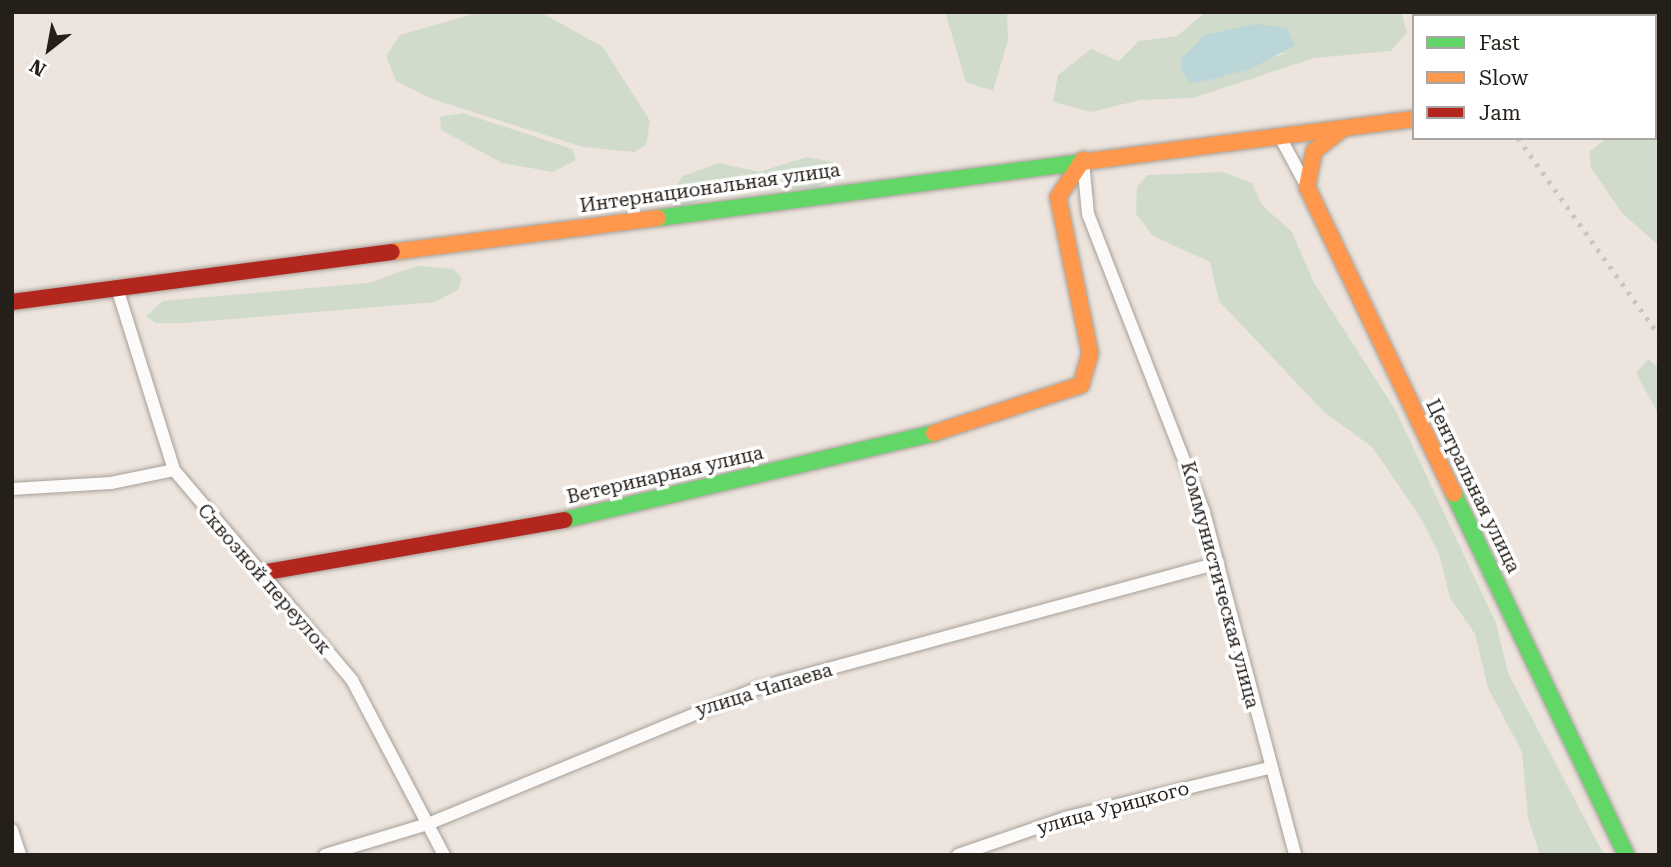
<!DOCTYPE html>
<html>
<head>
<meta charset="utf-8">
<style>
  body { margin:0 }
  #map { position:relative; width:1671px; height:867px; overflow:hidden; background:#ede5dd; font-family:"Roboto Serif",serif }
  div>[style] { position:absolute }
  .green>* { inset:0; background:#d0dbcc }
  .water>* { inset:0; background:#bbd6d9 }
  .roads { filter:drop-shadow(0 0 2px #a69f99) drop-shadow(0 0 2px #a69f99) }
  .street>* { height:12px; margin:-6px; padding:0 6px; transform-origin:6px; border-radius:6px; background:#fcfbfa }
  .fast>* { height:16px; margin:-8px; padding:0 8px; transform-origin:8px; border-radius:8px; background:#63d668 }
  .slow>* { height:16px; margin:-8px; padding:0 8px; transform-origin:8px; border-radius:8px; background:#ff974d }
  .jam>* { height:16px; margin:-8px; padding:0 8px; transform-origin:8px; border-radius:8px; background:#b3261e }
  .rail>* { height:4.5px; margin-top:-2.25px; transform-origin:0; background:repeating-linear-gradient(90deg,#c8c6c4 0 3.5px,transparent 0 10.5px) }
  span { translate:-50% -50%; white-space:nowrap; text-align:center; line-height:1.15; -webkit-text-stroke:7px #fff; paint-order:stroke }
  .street-label { font-size:19px; color:#251f1a }
  .frame { position:absolute; inset:0; border:14px solid #251f1a; pointer-events:none }
  .legend { position:absolute; left:1412px; top:14px; width:245px; height:126px; box-sizing:border-box; background:#fff; border:2px solid #a8a5a3; margin:0; padding:9px 12px; list-style:none; font-size:21px; color:#251f1a }
  .legend li { display:flex; align-items:center; gap:14px; height:35px }
  .legend b { width:35px; border:2px solid #a8a5a3 }
  .north { position:absolute; left:14px; top:14px; width:70px; height:70px; -webkit-text-stroke:5px #fff; paint-order:stroke; rotate:211deg; font-size:19px; font-weight:700; line-height:28px; text-align:center; color:#251f1a }
  .north::after { content:''; display:block; margin:auto; width:24px; height:32px; background:#251f1a; clip-path:polygon(50% 0,100% 100%,50% 72%,0 100%) }
</style>
</head>
<body>
<div id="map">
  <div class="green">
    <i style="clip-path:polygon(481px 12px,540px 12px,603px 47px,650px 121px,646px 145px,634px 152px,583px 147px,432px 99px,396px 81px,386px 56px,400px 35px)"></i>
    <i style="clip-path:polygon(945px 12px,1007px 12px,1008px 40px,993px 91px,966px 82px)"></i>
    <i style="clip-path:polygon(evenodd,1206px 12px,1401px 12px,1407px 32px,1391px 51px,1314px 58px,1193px 98px,1140px 100px,1091px 112px,1053px 102px,1058px 75px,1091px 49px,1119px 61px,1139px 41px,1177px 36px,1206px 12px,1286px 53px,1205px 81px,1182px 58px,1286px 53px)"></i>
    <i style="clip-path:polygon(1468px 12px,1542px 12px,1528px 16px)"></i>
    <i style="clip-path:polygon(463px 113px,572px 149px,576px 160px,553px 172px,502px 163px,441px 130px,440px 117px)"></i>
    <i style="clip-path:polygon(1655px 126px,1659px 127px,1659px 246px,1622px 213px,1591px 168px,1589px 152px,1607px 138px,1655px 138px)"></i>
    <i style="clip-path:polygon(807px 157px,833px 162px,838px 175px,816px 188px,737px 191px,674px 208px,668px 196px,683px 176px,719px 163px,759px 172px)"></i>
    <i style="clip-path:polygon(1223px 172px,1252px 183px,1262px 205px,1292px 232px,1314px 283px,1396px 411px,1496px 623px,1508px 673px,1604px 855px,1540px 855px,1528px 818px,1522px 752px,1488px 688px,1475px 634px,1450px 598px,1439px 554px,1419px 515px,1372px 447px,1324px 412px,1219px 301px,1210px 262px,1153px 236px,1136px 214px,1137px 187px,1147px 175px)"></i>
    <i style="clip-path:polygon(417px 266px,454px 269px,462px 279px,458px 290px,435px 302px,185px 323px,156px 323px,146px 316px,163px 301px,368px 283px)"></i>
    <i style="clip-path:polygon(1648px 359px,1659px 368px,1659px 415px,1636px 373px)"></i>
  </div>
  <div class="water">
    <i style="clip-path:polygon(1256px 24px,1287px 28px,1295px 45px,1251px 69px,1205px 81px,1190px 83px,1182px 72px,1182px 58px,1205px 35px)"></i>
  </div>
  <div class="roads">
    <div class="street">
      <i style="left:1280px;top:137px;width:57px;rotate:61.6deg"></i>
      <i style="left:1083px;top:161px;width:53px;rotate:84.6deg"></i>
      <i style="left:1088px;top:214px;width:320px;rotate:68.7deg"></i>
      <i style="left:1204px;top:512px;width:355px;rotate:75.1deg"></i>
      <i style="left:117px;top:288px;width:191px;rotate:72.6deg"></i>
      <i style="left:174px;top:470px;width:275px;rotate:49.7deg"></i>
      <i style="left:352px;top:680px;width:198px;rotate:62.3deg"></i>
      <i style="left:12px;top:489px;width:99px;rotate:-3.5deg"></i>
      <i style="left:111px;top:483px;width:64px;rotate:-11.7deg"></i>
      <i style="left:12px;top:830px;width:26px;rotate:72deg"></i>
      <i style="left:325px;top:855px;width:108px;rotate:-16.8deg"></i>
      <i style="left:428px;top:824px;width:357px;rotate:-22.4deg"></i>
      <i style="left:758px;top:688px;width:477px;rotate:-15.2deg"></i>
      <i style="left:958px;top:855px;width:113px;rotate:-19.1deg"></i>
      <i style="left:1065px;top:818px;width:210px;rotate:-13.8deg"></i>
    </div>
    <div class="fast">
      <i style="left:1655px;top:88px;width:4px;rotate:-14deg"></i>
      <i style="left:658px;top:218px;width:428px;rotate:-7.5deg"></i>
      <i style="left:1454px;top:494px;width:400px;rotate:64.5deg"></i>
      <i style="left:564px;top:520px;width:380px;rotate:-13.2deg"></i>
    </div>
    <div class="slow">
      <i style="left:1341px;top:130px;width:34px;rotate:142deg"></i>
      <i style="left:1314px;top:151px;width:37px;rotate:101deg"></i>
      <i style="left:1307px;top:187px;width:340px;rotate:64.4deg"></i>
      <i style="left:1082px;top:162px;width:335px;rotate:-7.4deg"></i>
      <i style="left:392px;top:252px;width:268px;rotate:-7.3deg"></i>
      <i style="left:934px;top:433px;width:155px;rotate:-18.1deg"></i>
      <i style="left:1081px;top:385px;width:33px;rotate:-74deg"></i>
      <i style="left:1090px;top:353px;width:159px;rotate:-101.6deg"></i>
      <i style="left:1058px;top:197px;width:45px;rotate:-56deg"></i>
    </div>
    <div class="jam">
      <i style="left:12px;top:302px;width:383px;rotate:-7.5deg"></i>
      <i style="left:261px;top:573px;width:308px;rotate:-9.9deg"></i>
    </div>
  </div>
  <div class="rail">
    <i style="left:1429px;top:12px;width:5px;rotate:53deg"></i>
    <i style="left:1518px;top:138px;width:242px;rotate:54.4deg"></i>
  </div>
  <div class="street-label">
    <span style="left:710px;top:188px;rotate:-8deg">Интернациональная улица</span>
    <span style="left:665px;top:475px;rotate:-13deg">Ветеринарная улица</span>
    <span style="left:1473px;top:486px;rotate:64deg">Центральная улица</span>
    <span style="left:264px;top:579px;rotate:49deg">Сквозной переулок</span>
    <span style="left:1220px;top:585px;rotate:75deg">Коммунистическая улица</span>
    <span style="left:764px;top:690px;rotate:-17deg">улица Чапаева</span>
    <span style="left:1113px;top:808px;rotate:-15deg">улица Урицкого</span>
  </div>
  <div class="frame"></div>
  <ul class="legend">
  <li><b style="height:9px;background:#63d668"></b>Fast</li>
  <li><b style="height:9px;background:#ff974d"></b>Slow</li>
  <li><b style="height:9px;background:#b3261e"></b>Jam</li>
  </ul>
  <div class="north">N</div>
</div>
</body>
</html>
